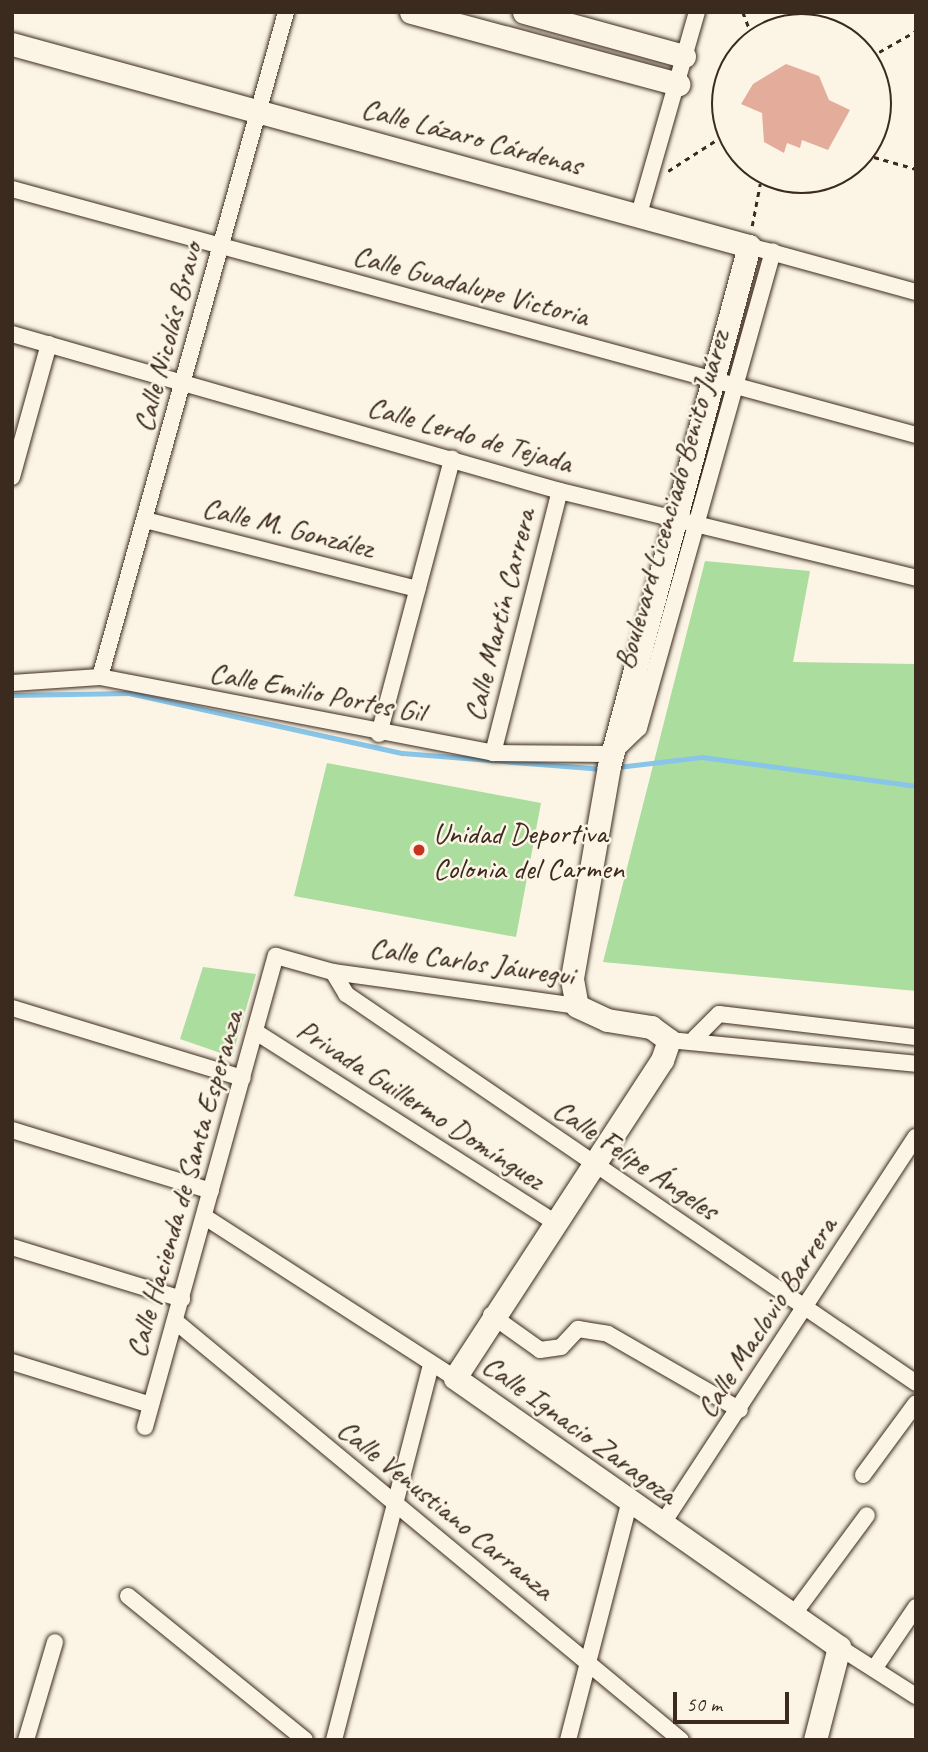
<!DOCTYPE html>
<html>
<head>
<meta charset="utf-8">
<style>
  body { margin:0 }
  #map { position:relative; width:928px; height:1752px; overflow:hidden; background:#fcf5e5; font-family:Caveat,sans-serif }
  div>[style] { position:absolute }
  .green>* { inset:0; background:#abdd9e }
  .stream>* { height:4.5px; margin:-2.25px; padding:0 2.25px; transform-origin:2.25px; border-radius:2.25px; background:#89c5e8 }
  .building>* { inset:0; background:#e4ad9b }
  .path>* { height:2.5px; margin-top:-1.25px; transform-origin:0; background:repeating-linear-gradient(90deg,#3b2a1e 0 5px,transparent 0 10px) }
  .path>.ring { margin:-1.25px; padding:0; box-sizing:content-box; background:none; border:2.5px solid #3b2a1e; border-radius:50% }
  .roads { filter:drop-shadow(0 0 2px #3b2a1e) drop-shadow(0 0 2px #3b2a1e) }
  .street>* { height:16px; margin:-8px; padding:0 8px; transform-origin:8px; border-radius:8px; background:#fcf5e5 }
  .secondary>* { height:23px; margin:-11.5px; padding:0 11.5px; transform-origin:11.5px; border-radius:11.5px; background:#fcf5e5 }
  .dots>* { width:19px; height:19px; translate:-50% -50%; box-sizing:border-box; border:4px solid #fcf5e5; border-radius:50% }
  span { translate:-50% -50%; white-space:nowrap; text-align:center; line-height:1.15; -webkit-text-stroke:5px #fcf5e5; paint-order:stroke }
  .street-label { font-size:30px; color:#3b2a1e }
  .poi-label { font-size:30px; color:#3b2a1e }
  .left { translate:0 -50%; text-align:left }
  .frame { position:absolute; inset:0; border:14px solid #3b2a1e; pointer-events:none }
  .scale { position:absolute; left:673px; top:1692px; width:116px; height:32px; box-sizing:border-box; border:4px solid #3b2a1e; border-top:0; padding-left:9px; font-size:21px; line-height:24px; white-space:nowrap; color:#3b2a1e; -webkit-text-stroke:5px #fcf5e5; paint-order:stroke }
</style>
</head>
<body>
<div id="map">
  <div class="green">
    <i style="clip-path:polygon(705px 561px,810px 571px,793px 662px,916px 664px,916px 991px,603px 962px)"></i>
    <i style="clip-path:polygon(327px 763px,541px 803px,516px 937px,294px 896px)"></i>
    <i style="clip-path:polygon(203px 967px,256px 974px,232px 1057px,180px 1039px)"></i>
  </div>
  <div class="stream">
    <i style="left:12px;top:695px;width:117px;rotate:-1deg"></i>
    <i style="left:129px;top:693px;width:280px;rotate:12.4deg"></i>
    <i style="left:403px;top:753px;width:200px;rotate:4.6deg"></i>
    <i style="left:618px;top:767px;width:85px;rotate:-6.8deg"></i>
    <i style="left:702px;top:757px;width:216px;rotate:7.7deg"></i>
  </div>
  <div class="building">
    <i style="clip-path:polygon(786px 64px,819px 76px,829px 100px,850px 110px,828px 150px,802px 140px,800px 148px,787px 143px,784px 153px,764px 142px,762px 113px,741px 104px,753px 84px)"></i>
  </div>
  <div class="path">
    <i style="left:743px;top:12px;width:17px;rotate:69deg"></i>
    <i class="ring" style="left:712px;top:14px;width:177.5px;height:177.5px"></i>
    <i style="left:879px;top:52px;width:43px;rotate:-29.6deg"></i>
    <i style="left:874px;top:157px;width:44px;rotate:15.9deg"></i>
    <i style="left:668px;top:171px;width:56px;rotate:-32.6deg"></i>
    <i style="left:752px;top:226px;width:43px;rotate:-79.2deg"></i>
  </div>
  <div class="roads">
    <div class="street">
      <i style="left:12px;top:189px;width:937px;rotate:15.22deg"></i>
      <i style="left:639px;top:214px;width:210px;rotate:-74deg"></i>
      <i style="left:749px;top:246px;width:173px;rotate:15.4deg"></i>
      <i style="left:12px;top:334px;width:570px;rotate:15.99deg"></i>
      <i style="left:560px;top:491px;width:366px;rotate:13.7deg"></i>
      <i style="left:12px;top:477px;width:138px;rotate:-74.5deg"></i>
      <i style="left:145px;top:520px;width:281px;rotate:14.2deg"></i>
      <i style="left:100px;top:677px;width:691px;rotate:-74.37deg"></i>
      <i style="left:12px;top:683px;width:88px;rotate:-3.9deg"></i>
      <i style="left:100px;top:677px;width:400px;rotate:10.9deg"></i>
      <i style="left:493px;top:753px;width:119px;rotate:0.5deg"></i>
      <i style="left:612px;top:754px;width:37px;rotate:-44deg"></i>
      <i style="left:639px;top:728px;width:495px;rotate:-74.3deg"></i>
      <i style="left:379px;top:734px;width:285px;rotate:-75.1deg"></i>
      <i style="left:493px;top:753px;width:270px;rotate:-75.7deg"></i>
      <i style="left:333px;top:972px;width:26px;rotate:59deg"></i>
      <i style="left:346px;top:994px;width:690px;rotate:34.31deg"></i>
      <i style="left:12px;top:1008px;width:241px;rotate:16.9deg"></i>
      <i style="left:256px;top:1032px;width:356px;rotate:32.5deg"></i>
      <i style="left:695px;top:1038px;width:34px;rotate:-45deg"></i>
      <i style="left:719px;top:1014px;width:198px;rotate:6.7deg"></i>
      <i style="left:669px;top:1040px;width:248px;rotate:5.5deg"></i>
      <i style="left:12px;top:1130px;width:208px;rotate:17deg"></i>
      <i style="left:205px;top:1217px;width:297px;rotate:32.8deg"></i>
      <i style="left:12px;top:1247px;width:178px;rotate:17deg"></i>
      <i style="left:491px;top:1315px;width:60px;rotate:35.5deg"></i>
      <i style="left:540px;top:1350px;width:21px;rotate:-8deg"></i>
      <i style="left:561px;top:1347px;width:25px;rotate:-47deg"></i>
      <i style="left:578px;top:1329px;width:30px;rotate:9deg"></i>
      <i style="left:608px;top:1334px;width:152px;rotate:29.9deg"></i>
      <i style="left:175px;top:1321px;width:657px;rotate:39.63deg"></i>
      <i style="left:12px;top:1362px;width:145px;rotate:17.2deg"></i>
      <i style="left:145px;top:1427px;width:489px;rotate:-74.5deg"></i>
      <i style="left:276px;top:956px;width:59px;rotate:15.7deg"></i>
      <i style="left:333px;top:972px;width:246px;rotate:7.9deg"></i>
      <i style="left:863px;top:1475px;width:89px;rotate:-53.6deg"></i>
      <i style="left:661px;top:1526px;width:465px;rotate:-56.8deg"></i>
      <i style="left:128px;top:1596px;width:228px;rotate:39.1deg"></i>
      <i style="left:793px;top:1615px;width:124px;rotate:-53.5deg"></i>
      <i style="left:839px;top:1647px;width:91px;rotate:32.5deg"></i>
      <i style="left:874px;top:1669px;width:75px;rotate:-55.9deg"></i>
      <i style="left:26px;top:1740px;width:102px;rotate:-73.5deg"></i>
      <i style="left:334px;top:1740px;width:387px;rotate:-75.5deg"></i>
      <i style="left:568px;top:1740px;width:244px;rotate:-75.5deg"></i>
    </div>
    <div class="secondary">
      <i style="left:411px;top:12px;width:277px;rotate:15.1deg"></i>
      <i style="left:524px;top:12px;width:166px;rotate:15.4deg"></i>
      <i style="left:12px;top:44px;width:764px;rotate:15.33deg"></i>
      <i style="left:749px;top:246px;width:539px;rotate:105.07deg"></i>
      <i style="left:609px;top:766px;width:216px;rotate:99.9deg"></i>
      <i style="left:572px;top:979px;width:27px;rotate:80deg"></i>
      <i style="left:577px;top:1006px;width:33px;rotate:25deg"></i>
      <i style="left:607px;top:1020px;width:45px;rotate:9deg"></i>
      <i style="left:651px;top:1027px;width:22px;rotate:36deg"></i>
      <i style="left:669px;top:1040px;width:21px;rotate:109deg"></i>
      <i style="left:662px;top:1060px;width:379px;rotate:123.1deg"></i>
      <i style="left:455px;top:1378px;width:469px;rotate:35deg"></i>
      <i style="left:839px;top:1647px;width:96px;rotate:104.5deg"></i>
    </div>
  </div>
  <div class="dots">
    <i style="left:419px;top:850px;background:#c8321e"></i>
  </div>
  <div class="street-label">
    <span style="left:472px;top:136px;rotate:15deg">Calle Lázaro Cárdenas</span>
    <span style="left:471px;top:285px;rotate:15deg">Calle Guadalupe Victoria</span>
    <span style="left:167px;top:337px;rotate:-75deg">Calle Nicolás Bravo</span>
    <span style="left:470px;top:434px;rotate:16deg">Calle Lerdo de Tejada</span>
    <span style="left:671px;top:500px;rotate:-74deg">Boulevard Licenciado Benito Juárez</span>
    <span style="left:288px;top:527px;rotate:14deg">Calle M. González</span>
    <span style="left:499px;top:615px;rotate:-76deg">Calle Martín Carrera</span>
    <span style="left:317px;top:692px;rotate:11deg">Calle Emilio Portes Gil</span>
    <span style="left:472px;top:961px;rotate:8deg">Calle Carlos Jáuregui</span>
    <span style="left:421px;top:1104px;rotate:33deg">Privada Guillermo Domínguez</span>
    <span style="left:636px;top:1159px;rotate:34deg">Calle Felipe Ángeles</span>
    <span style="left:184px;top:1184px;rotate:-74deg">Calle Hacienda de Santa Esperanza</span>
    <span style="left:766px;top:1317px;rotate:-57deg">Calle Maclovio Barrera</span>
    <span style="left:580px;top:1429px;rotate:36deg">Calle Ignacio Zaragoza</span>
    <span style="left:446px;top:1509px;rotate:39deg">Calle Venustiano Carranza</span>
  </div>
  <div class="poi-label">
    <span class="left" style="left:433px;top:850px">Unidad Deportiva<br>Colonia del Carmen</span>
  </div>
  <div class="frame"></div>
  <div class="scale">50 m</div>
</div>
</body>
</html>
